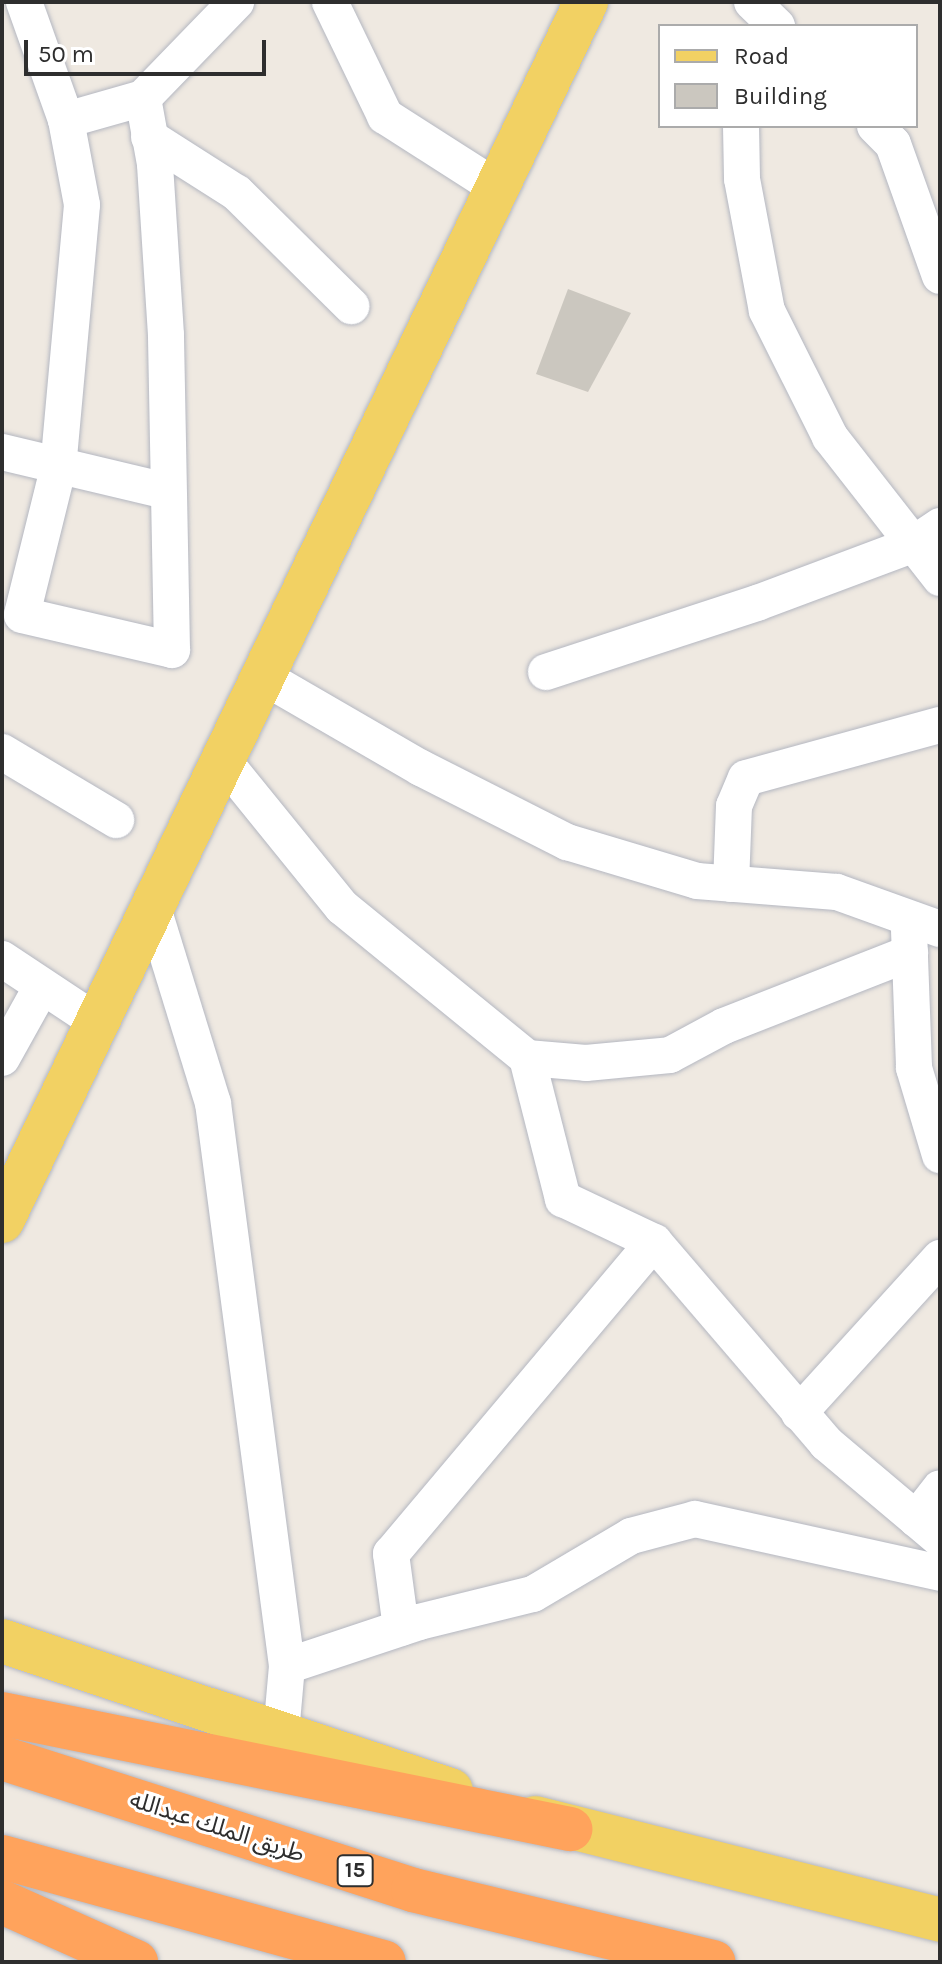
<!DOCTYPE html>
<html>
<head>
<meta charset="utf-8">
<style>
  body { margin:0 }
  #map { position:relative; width:942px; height:1964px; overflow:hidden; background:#efe9e1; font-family:Karla,"Noto Sans Arabic",sans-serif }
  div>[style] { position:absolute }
  .building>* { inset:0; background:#cbc7bf }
  .roads { filter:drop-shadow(0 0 2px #b4b7c1) drop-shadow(0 0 2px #b4b7c1) }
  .minor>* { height:36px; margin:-18px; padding:0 18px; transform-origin:18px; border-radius:18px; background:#fff }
  .major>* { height:44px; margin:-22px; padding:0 22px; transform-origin:22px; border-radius:22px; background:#f2d163 }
  .highway>* { height:44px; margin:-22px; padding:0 22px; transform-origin:22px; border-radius:22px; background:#ffa35c }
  span { translate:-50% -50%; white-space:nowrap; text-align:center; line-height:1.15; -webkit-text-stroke:6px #fff; paint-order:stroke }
  .shield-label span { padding:2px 6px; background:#fff; border:2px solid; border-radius:6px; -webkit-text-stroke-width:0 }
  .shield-label { font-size:22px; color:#2e2e2e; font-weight:700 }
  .street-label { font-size:24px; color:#2e2e2e }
  .frame { position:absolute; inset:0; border:4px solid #2e2e2e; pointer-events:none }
  .legend { position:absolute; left:658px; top:24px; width:260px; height:104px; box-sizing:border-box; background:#fff; border:2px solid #ababab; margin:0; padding:10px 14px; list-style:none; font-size:24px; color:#2e2e2e }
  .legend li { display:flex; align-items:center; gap:16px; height:40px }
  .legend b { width:40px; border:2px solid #ababab }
  .scale { position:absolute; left:24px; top:40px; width:242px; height:36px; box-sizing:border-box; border:4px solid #2e2e2e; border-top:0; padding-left:10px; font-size:24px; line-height:28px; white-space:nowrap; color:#2e2e2e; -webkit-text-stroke:6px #fff; paint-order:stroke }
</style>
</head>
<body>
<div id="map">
  <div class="building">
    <i style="clip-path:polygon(568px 289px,631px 313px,588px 392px,536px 374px)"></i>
  </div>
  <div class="roads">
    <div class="minor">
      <i style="left:24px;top:2px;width:125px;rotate:70.4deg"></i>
      <i style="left:66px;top:120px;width:86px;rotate:79.3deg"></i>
      <i style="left:82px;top:205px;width:265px;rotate:95.2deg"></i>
      <i style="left:58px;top:469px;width:150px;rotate:103.9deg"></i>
      <i style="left:22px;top:615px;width:154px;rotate:13.1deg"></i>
      <i style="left:172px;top:650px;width:315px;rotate:-91.1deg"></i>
      <i style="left:166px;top:335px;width:171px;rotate:-93.7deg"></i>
      <i style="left:155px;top:164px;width:67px;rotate:-100.3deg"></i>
      <i style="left:330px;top:2px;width:127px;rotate:64.2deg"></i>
      <i style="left:385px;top:116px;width:132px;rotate:32.6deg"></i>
      <i style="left:752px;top:2px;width:35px;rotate:44deg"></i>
      <i style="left:66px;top:120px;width:80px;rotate:-15.9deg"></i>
      <i style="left:143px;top:98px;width:134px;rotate:-45.9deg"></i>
      <i style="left:741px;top:126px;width:53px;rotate:88.9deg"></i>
      <i style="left:742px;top:179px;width:134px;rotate:79.3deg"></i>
      <i style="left:767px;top:311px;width:141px;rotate:63.4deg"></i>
      <i style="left:830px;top:437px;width:179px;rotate:52deg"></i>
      <i style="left:875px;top:126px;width:25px;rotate:45deg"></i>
      <i style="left:893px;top:144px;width:140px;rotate:70.4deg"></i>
      <i style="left:149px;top:137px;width:104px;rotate:32.5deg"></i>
      <i style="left:237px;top:193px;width:161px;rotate:44.7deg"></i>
      <i style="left:2px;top:452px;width:169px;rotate:13.4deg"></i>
      <i style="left:546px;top:672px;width:222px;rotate:-18.1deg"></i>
      <i style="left:757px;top:603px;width:165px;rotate:-20.5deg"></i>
      <i style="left:912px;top:545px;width:34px;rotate:-34deg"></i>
      <i style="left:262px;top:676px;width:184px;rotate:30.1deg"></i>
      <i style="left:421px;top:768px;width:164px;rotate:26.9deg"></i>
      <i style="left:567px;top:842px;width:136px;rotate:16.7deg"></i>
      <i style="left:697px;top:881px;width:140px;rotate:4.5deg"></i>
      <i style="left:837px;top:892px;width:109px;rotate:19.8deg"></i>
      <i style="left:2px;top:752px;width:133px;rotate:30.8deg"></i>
      <i style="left:222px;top:759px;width:191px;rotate:51deg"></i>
      <i style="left:342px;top:907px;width:239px;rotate:39.2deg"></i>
      <i style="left:527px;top:1058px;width:59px;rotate:4.8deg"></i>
      <i style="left:586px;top:1063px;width:84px;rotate:-5.4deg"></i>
      <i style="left:670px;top:1055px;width:61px;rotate:-28.2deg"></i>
      <i style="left:724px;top:1026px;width:200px;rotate:-21.4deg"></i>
      <i style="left:731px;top:884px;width:78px;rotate:-87.8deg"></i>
      <i style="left:734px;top:806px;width:30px;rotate:-67deg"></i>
      <i style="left:746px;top:778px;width:201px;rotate:-15.3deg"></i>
      <i style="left:152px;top:905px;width:207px;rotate:72.9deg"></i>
      <i style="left:213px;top:1103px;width:568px;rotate:82.51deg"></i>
      <i style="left:287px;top:1666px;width:67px;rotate:95.1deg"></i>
      <i style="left:909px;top:930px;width:138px;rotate:87.9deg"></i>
      <i style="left:914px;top:1068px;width:91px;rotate:73.4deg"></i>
      <i style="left:2px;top:959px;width:114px;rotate:33.6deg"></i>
      <i style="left:2px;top:1058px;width:82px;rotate:-60.9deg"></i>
      <i style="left:527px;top:1058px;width:146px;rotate:75.7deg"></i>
      <i style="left:563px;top:1199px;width:101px;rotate:25.3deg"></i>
      <i style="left:654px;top:1242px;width:265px;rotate:49.4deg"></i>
      <i style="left:826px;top:1443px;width:149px;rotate:40.1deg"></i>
      <i style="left:799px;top:1413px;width:210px;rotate:-47.7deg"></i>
      <i style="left:916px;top:1519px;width:39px;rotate:-52deg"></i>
      <i style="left:401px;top:1628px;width:75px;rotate:-97.7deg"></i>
      <i style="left:391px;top:1554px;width:408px;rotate:-49.9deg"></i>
      <i style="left:287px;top:1666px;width:139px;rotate:-18.4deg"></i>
      <i style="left:419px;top:1622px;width:117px;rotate:-13.8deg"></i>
      <i style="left:533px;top:1594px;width:114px;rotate:-30.6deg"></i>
      <i style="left:631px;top:1536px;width:66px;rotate:-14.9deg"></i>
      <i style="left:695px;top:1519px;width:251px;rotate:12.4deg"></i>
    </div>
    <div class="major">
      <i style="left:2px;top:1221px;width:1352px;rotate:-64.4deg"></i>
      <i style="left:2px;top:1641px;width:473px;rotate:18.4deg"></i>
      <i style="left:535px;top:1818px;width:418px;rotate:14.1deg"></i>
    </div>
    <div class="highway">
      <i style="left:2px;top:1714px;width:580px;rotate:11.45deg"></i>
      <i style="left:2px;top:1758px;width:432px;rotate:17.8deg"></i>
      <i style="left:413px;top:1890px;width:309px;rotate:13.5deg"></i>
      <i style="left:2px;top:1857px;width:396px;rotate:15.4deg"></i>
      <i style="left:2px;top:1902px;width:147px;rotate:24.1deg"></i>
    </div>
  </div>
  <div class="shield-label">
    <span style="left:355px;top:1871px">15</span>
  </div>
  <div class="street-label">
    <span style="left:217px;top:1827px;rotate:18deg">طريق الملك عبدالله</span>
  </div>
  <div class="frame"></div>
  <ul class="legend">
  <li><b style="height:10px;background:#f2d163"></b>Road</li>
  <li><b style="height:22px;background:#cbc7bf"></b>Building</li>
  </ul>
  <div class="scale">50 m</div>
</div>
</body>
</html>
